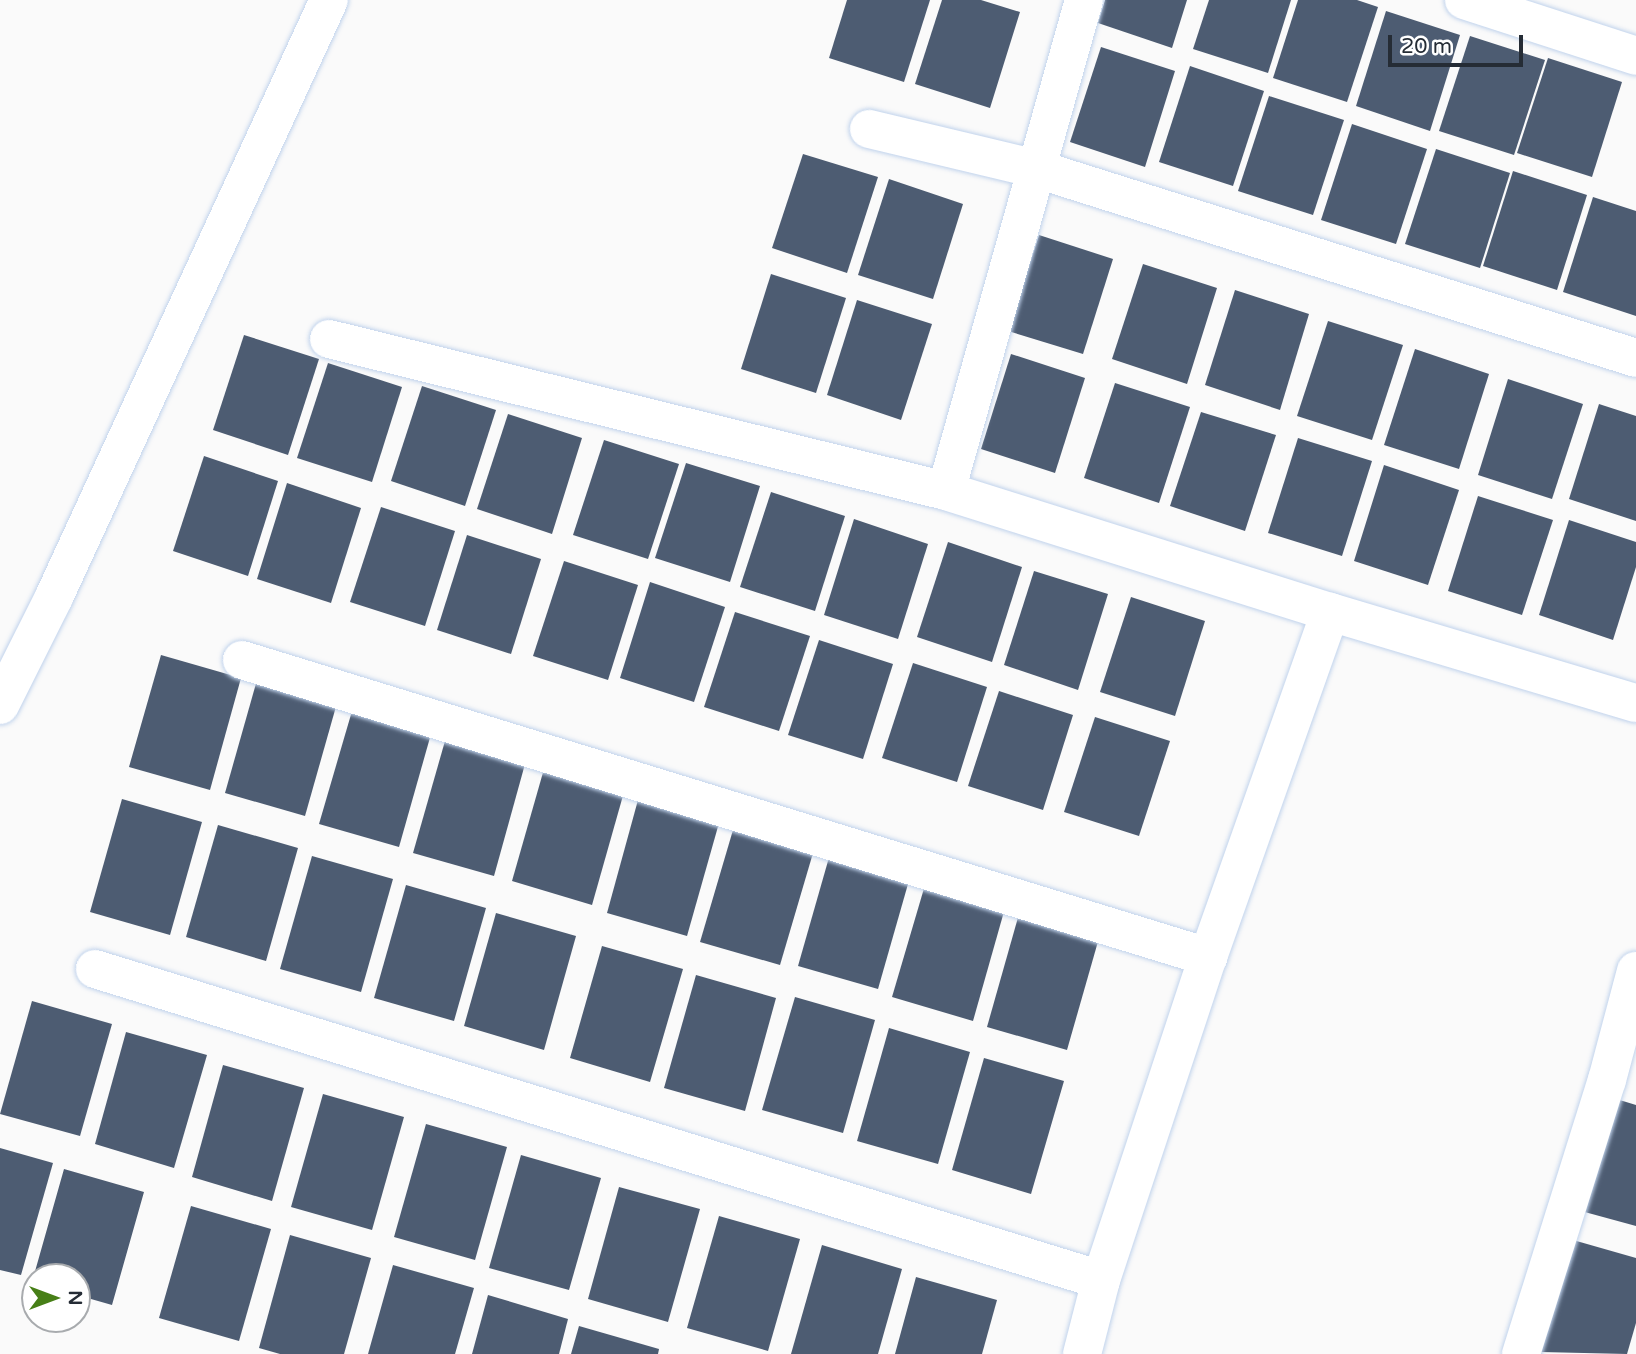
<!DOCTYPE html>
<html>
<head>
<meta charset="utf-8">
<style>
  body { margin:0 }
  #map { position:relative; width:1636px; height:1354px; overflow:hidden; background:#fafafa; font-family:"Varela Round",sans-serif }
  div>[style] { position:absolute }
  .building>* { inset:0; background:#4d5c72 }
  .roads { filter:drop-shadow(0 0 2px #c1d3ec) drop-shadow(0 0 2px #c1d3ec) }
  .minor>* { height:38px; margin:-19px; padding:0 19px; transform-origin:19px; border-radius:19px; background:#fff }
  span { translate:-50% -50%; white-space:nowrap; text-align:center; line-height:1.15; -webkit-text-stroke:7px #fff; paint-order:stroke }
  .north { position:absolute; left:21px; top:1263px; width:70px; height:70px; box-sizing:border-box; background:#fff; border:2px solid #a8abae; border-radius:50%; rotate:90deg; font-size:19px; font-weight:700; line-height:28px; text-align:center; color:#252c35 }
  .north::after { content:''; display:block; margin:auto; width:24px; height:32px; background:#477f17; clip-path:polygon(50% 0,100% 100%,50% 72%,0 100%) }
  .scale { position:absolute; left:1388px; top:35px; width:135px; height:32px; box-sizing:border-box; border:4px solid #252c35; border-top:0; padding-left:9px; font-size:21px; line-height:24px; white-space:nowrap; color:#252c35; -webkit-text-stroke:5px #fff; paint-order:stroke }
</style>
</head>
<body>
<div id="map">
  <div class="building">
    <i style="clip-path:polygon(847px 0,930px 0,904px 82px,829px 58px)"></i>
    <i style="clip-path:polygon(942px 0,981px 0,1020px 12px,990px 108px,915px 84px)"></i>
    <i style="clip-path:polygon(1105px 0,1187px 0,1172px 48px,1098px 23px)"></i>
    <i style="clip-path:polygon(1209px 0,1291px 0,1268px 73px,1193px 49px)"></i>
    <i style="clip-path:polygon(1298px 0,1357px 0,1378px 7px,1347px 102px,1273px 78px)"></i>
    <i style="clip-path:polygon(1386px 11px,1460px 35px,1430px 131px,1356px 106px)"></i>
    <i style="clip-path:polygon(1470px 36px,1545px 60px,1514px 155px,1439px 131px)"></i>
    <i style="clip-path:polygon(1101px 47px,1175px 71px,1145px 167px,1070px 142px)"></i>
    <i style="clip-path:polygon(1548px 58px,1622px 82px,1592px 177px,1517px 153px)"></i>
    <i style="clip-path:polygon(1190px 66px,1264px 91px,1233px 186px,1159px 162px)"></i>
    <i style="clip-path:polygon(1269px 96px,1344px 120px,1313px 215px,1238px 191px)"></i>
    <i style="clip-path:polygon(1352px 124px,1427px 149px,1396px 244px,1321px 220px)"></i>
    <i style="clip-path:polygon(1436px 149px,1510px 173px,1480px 268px,1405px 244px)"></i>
    <i style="clip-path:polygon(803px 154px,878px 177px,847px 273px,772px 248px)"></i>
    <i style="clip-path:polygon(1513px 171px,1587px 195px,1557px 290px,1483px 266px)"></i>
    <i style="clip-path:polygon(889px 179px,963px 204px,933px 299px,858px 275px)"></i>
    <i style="clip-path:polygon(1593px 197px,1636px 211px,1636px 316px,1563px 292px)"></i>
    <i style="clip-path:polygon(1039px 235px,1113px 259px,1083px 354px,1008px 331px)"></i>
    <i style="clip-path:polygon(1143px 264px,1217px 288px,1187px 384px,1112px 359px)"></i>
    <i style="clip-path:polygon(771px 274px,846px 298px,816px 393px,741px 369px)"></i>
    <i style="clip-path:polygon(1235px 290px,1309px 314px,1280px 410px,1205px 385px)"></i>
    <i style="clip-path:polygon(857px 300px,932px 324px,901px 420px,827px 395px)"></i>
    <i style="clip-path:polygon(1328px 321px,1403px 345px,1372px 440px,1297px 416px)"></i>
    <i style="clip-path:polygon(244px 335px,319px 359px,288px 455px,213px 430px)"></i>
    <i style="clip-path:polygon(1415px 349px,1489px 374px,1459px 469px,1384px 445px)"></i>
    <i style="clip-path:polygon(1011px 354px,1085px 378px,1055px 473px,981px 449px)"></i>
    <i style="clip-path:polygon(328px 363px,402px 387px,372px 482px,297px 458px)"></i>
    <i style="clip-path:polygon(1508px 379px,1583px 404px,1552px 499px,1478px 475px)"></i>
    <i style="clip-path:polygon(1115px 383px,1190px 407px,1159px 503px,1084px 478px)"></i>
    <i style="clip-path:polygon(422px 386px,496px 410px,465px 506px,391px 481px)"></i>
    <i style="clip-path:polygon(1599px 404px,1636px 416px,1636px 521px,1569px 499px)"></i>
    <i style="clip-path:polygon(1201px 412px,1276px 435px,1245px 531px,1170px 506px)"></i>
    <i style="clip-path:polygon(508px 414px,582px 438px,552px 534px,477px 509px)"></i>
    <i style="clip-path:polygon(1298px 438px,1372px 461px,1342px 556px,1268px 533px)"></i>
    <i style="clip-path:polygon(604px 440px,679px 464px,648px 559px,573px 535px)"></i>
    <i style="clip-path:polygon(204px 456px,278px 481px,248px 576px,173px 551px)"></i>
    <i style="clip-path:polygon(686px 463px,760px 486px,730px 582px,655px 558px)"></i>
    <i style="clip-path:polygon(1384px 465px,1459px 490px,1428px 585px,1354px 561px)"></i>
    <i style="clip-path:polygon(287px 483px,361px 508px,331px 603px,257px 579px)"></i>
    <i style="clip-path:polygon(771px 492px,845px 516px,815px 611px,740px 587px)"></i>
    <i style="clip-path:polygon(1478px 496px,1553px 520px,1522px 615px,1448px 591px)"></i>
    <i style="clip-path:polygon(381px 507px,455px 531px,425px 626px,350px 602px)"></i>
    <i style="clip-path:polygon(854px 519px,928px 544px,898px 639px,824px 615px)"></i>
    <i style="clip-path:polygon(1569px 520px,1636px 542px,1636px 567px,1613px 640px,1539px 615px)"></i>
    <i style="clip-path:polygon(467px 535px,541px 559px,511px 654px,437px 630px)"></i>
    <i style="clip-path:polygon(948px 542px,1022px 567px,992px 662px,917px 637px)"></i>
    <i style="clip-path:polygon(564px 561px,638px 585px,608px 680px,533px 656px)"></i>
    <i style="clip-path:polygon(1034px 571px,1108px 594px,1078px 690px,1004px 665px)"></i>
    <i style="clip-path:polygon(650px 582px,725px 607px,694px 702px,620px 678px)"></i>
    <i style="clip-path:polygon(1131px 597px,1205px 621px,1175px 716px,1100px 692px)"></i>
    <i style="clip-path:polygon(735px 612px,810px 636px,779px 731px,704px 707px)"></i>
    <i style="clip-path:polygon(819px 640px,893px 664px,863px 759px,788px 735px)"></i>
    <i style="clip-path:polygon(161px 655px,241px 678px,210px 790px,129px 767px)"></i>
    <i style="clip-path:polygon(913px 663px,987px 687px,957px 782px,882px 758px)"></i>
    <i style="clip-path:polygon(257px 680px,337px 703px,305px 816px,225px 793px)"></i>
    <i style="clip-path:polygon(999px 691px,1073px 715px,1043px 810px,968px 786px)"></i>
    <i style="clip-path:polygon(352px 711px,431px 734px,399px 847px,319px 824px)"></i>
    <i style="clip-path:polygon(1095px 717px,1170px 741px,1139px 836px,1064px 812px)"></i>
    <i style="clip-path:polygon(445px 741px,525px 764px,494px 876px,413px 853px)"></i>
    <i style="clip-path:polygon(544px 769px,624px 792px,592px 905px,512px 881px)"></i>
    <i style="clip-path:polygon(122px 799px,202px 822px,170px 935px,90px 912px)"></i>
    <i style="clip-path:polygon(638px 800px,719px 823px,687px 936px,607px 913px)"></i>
    <i style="clip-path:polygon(218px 825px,298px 848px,266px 961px,186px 937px)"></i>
    <i style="clip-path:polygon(733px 830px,813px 853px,780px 965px,700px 942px)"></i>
    <i style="clip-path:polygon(830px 854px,910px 877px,878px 989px,798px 966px)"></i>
    <i style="clip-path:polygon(312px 856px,393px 879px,361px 992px,280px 969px)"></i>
    <i style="clip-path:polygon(406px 885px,486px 908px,454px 1021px,374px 998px)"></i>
    <i style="clip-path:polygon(925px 885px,1005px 908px,973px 1021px,892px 997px)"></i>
    <i style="clip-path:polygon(496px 913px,576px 936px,544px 1050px,464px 1026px)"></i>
    <i style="clip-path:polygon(1019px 914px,1099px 938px,1067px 1050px,987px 1027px)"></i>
    <i style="clip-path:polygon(602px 946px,683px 969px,650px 1082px,570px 1058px)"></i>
    <i style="clip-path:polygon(696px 975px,776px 998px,745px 1111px,664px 1088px)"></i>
    <i style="clip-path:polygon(795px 997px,875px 1020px,843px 1133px,762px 1110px)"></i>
    <i style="clip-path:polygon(32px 1001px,112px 1024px,80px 1136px,0 1114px)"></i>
    <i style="clip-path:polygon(889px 1028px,970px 1052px,938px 1164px,857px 1141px)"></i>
    <i style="clip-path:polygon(126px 1032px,207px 1055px,174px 1168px,95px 1144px)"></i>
    <i style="clip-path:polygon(984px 1058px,1064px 1081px,1031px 1194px,952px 1170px)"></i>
    <i style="clip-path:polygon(223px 1065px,304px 1088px,272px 1201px,192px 1177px)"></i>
    <i style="clip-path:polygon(323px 1094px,404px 1117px,372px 1230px,291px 1207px)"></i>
    <i style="clip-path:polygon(1613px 1098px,1636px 1105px,1636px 1226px,1581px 1211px)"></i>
    <i style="clip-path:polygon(426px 1124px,507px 1147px,475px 1260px,394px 1237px)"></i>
    <i style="clip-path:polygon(0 1148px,53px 1163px,21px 1275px,0 1270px)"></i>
    <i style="clip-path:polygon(521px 1155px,601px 1178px,569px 1290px,489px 1268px)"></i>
    <i style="clip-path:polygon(64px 1169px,144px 1192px,112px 1305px,77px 1295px,77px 1277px,35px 1277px,35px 1283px,32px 1282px)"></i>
    <i style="clip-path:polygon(619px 1187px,700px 1209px,668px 1322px,588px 1299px)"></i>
    <i style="clip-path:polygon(191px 1206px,271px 1229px,239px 1341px,159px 1318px)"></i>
    <i style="clip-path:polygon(719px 1216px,800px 1239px,768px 1351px,687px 1328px)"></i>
    <i style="clip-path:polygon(290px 1235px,371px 1258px,344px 1354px,280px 1354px,259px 1348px)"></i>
    <i style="clip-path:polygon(1573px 1240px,1636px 1258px,1636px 1323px,1627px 1354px,1541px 1352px)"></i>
    <i style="clip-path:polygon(822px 1245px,902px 1269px,878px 1354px,791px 1354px)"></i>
    <i style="clip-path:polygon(393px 1265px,474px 1288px,455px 1354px,368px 1354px)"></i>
    <i style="clip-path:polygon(916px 1277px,997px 1300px,982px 1354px,895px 1354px)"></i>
    <i style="clip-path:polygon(488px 1295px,568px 1319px,559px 1354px,472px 1354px)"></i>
    <i style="clip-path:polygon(579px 1326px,659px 1349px,658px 1354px,571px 1354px)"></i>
  </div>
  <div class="roads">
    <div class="minor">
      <i style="left:1464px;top:0;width:181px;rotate:18deg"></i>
      <i style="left:869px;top:129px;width:173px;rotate:13.4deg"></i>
      <i style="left:1037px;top:169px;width:628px;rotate:17.51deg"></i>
      <i style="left:329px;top:339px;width:635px;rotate:13.84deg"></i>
      <i style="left:946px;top:491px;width:403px;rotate:17.5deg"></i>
      <i style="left:946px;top:491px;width:510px;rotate:-74.3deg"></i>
      <i style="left:242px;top:660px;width:1011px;rotate:17.09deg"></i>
      <i style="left:0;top:705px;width:121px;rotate:-63.4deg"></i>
      <i style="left:54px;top:597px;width:657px;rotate:-65.27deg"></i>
      <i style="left:95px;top:969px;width:1053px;rotate:17.18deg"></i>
      <i style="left:1082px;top:1354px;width:76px;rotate:-75.6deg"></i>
      <i style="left:1101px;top:1280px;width:340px;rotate:-71.7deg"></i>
      <i style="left:1208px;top:957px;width:366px;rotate:-70.5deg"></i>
      <i style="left:1330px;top:612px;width:319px;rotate:16.6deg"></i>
      <i style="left:1521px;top:1354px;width:287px;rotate:-72.6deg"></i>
      <i style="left:1607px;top:1080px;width:113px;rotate:-75.1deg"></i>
    </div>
  </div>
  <div class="north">N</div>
  <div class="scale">20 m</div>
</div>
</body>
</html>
